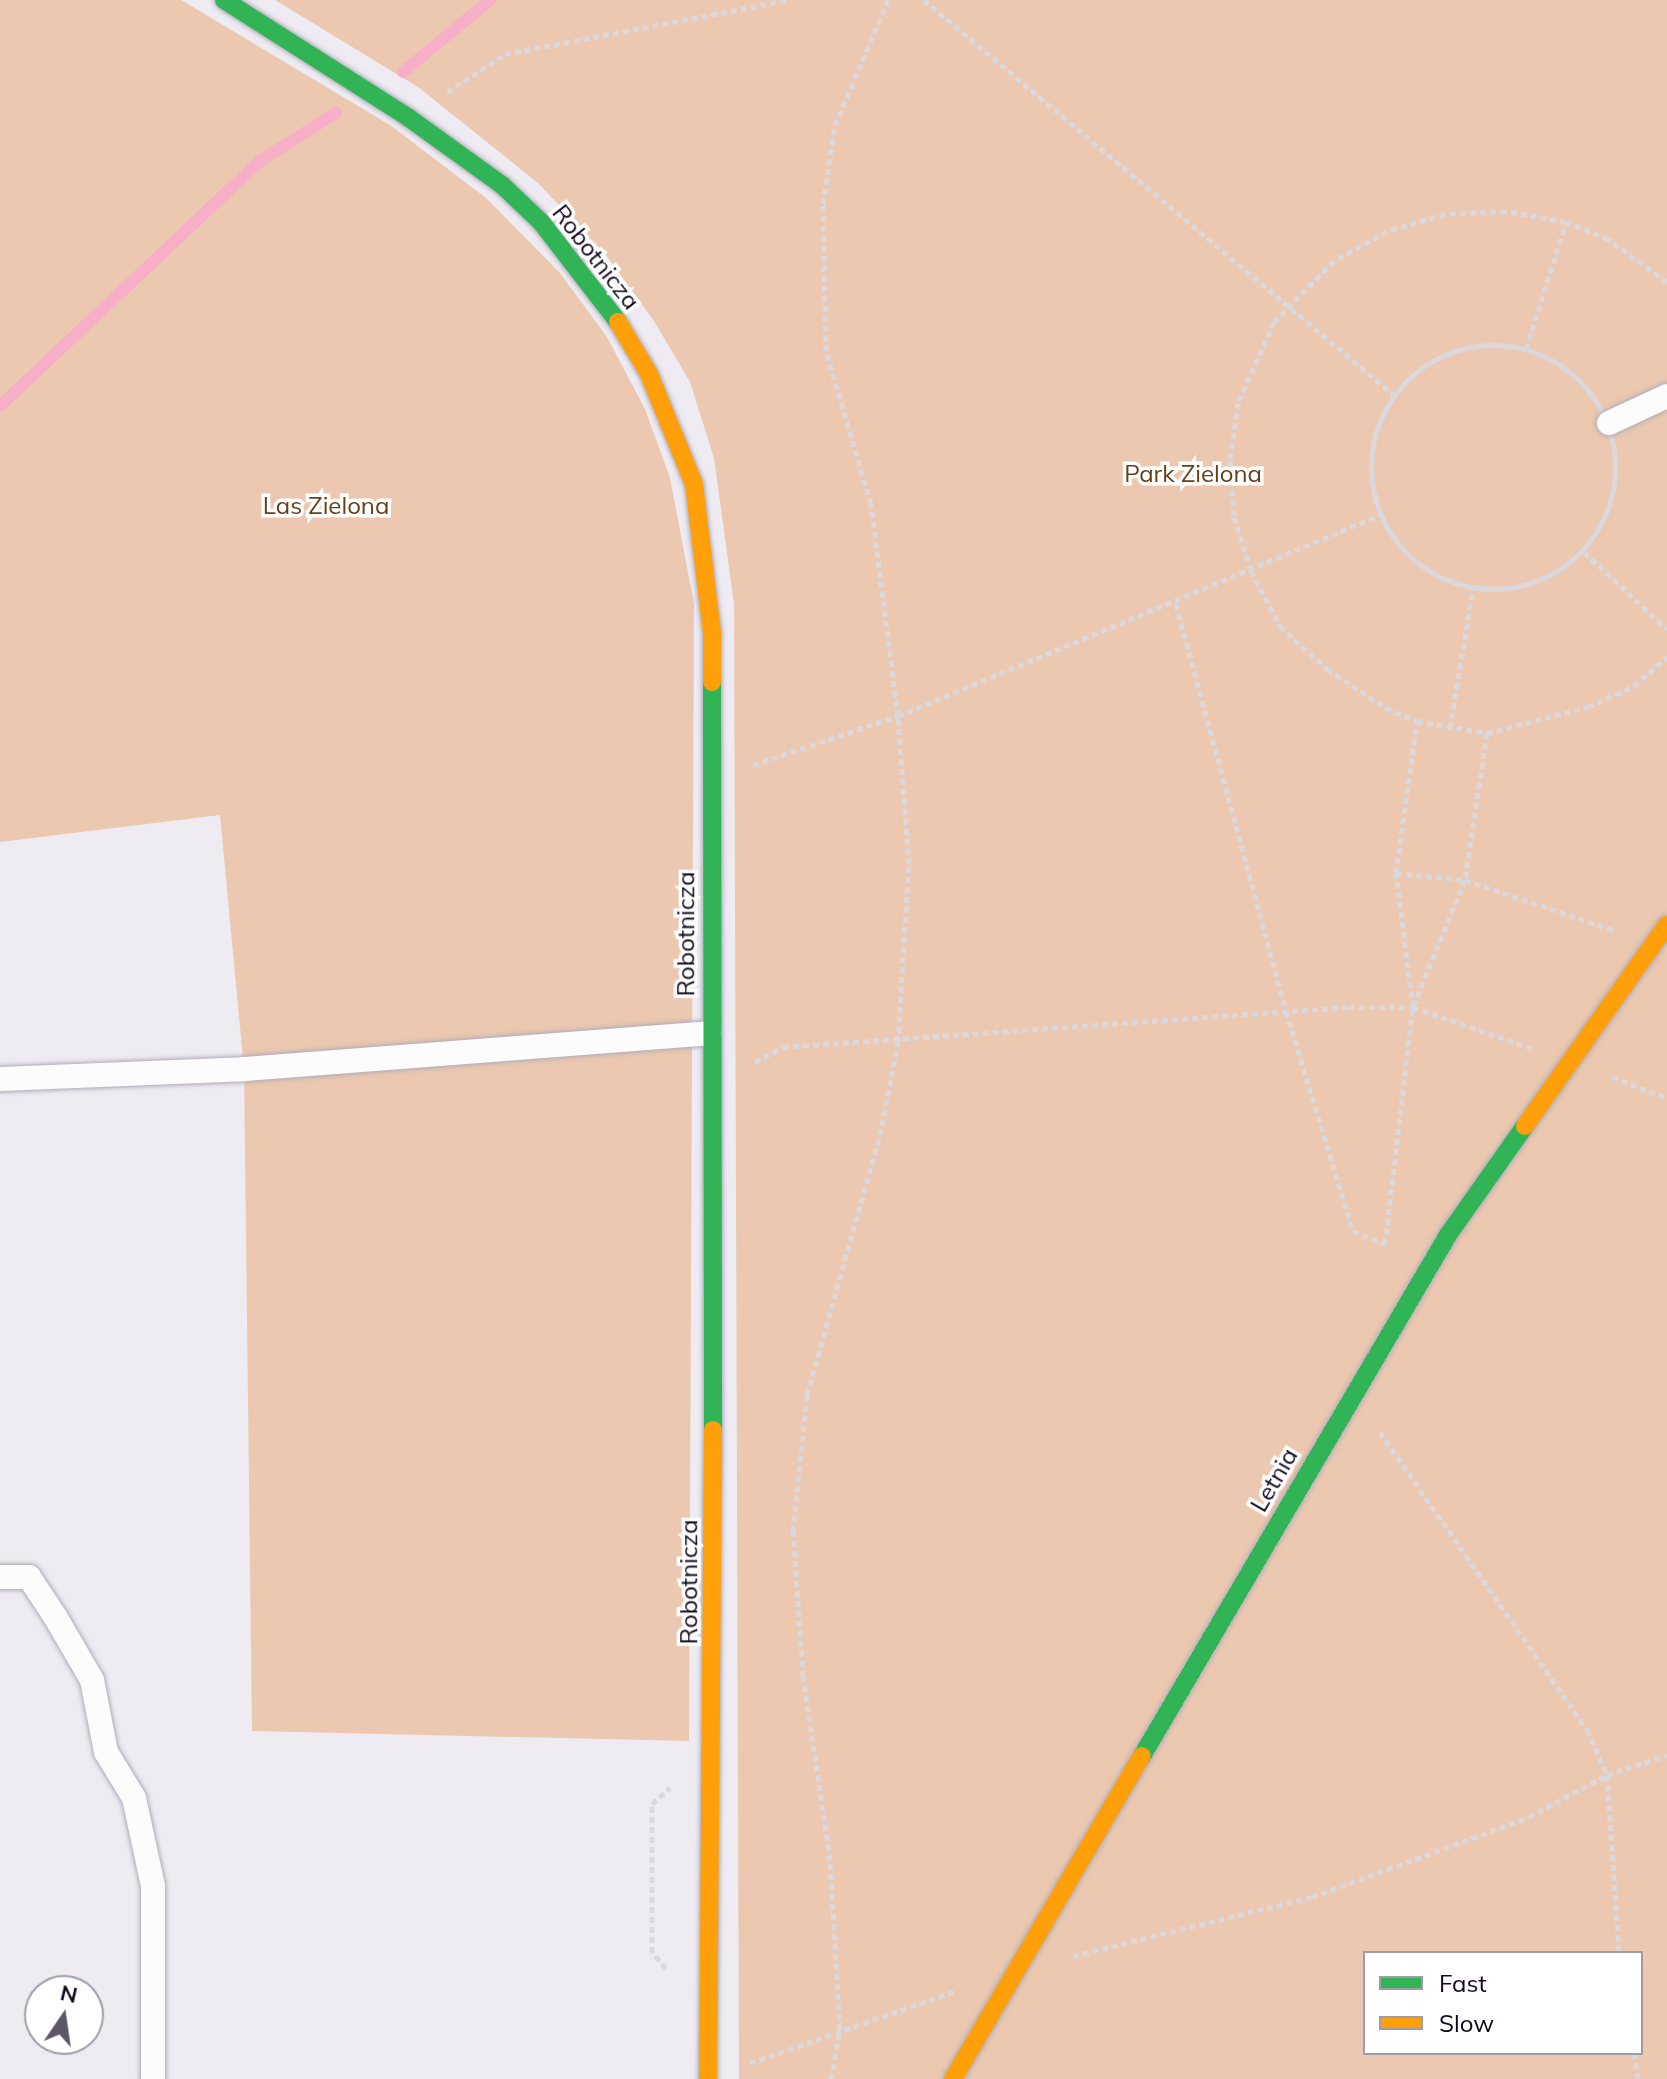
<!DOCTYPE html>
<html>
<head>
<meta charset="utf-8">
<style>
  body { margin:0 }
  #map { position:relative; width:1667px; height:2079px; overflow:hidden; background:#eeebf2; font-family:Mulish,sans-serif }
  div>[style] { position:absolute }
  .green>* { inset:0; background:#ebc8af }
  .stream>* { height:12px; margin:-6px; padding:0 6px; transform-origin:6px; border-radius:6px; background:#f6afc6 }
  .path>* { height:5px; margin-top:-2.5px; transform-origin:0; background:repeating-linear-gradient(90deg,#dad8dc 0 6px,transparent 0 10px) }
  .path>.ring { margin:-2.5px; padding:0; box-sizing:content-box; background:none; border:5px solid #dad8dc; border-radius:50% }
  .roads { filter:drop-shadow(0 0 2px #b1acb9) drop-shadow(0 0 2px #b1acb9) }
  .lane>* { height:24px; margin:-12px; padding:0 12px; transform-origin:12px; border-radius:12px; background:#fcfcfd }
  .fast>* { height:18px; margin:-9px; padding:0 9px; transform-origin:9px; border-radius:9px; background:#30b455 }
  .slow>* { height:18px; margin:-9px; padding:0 9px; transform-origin:9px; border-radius:9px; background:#ff9f0a }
  span { translate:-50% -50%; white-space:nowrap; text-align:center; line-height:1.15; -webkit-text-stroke:7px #fff; paint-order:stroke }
  .street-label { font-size:24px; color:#11081d }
  .park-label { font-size:24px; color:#663f1a }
  .legend { position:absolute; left:1363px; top:1951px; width:280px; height:104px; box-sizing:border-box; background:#fff; border:2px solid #a09ca5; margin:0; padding:10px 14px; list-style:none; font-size:24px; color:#11081d }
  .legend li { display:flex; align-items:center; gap:16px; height:40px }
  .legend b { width:40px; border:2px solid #a09ca5 }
  .north { position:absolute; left:24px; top:1975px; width:80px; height:80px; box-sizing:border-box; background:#fff; border:2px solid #a09ca5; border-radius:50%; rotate:13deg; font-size:22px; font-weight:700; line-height:32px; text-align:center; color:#11081d }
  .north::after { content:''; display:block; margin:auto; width:28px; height:36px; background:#5e5768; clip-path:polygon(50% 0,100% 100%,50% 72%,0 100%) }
</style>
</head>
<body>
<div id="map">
  <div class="green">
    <i style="clip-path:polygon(0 0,181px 0,390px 125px,486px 198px,560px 273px,607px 337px,645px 409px,670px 478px,694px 604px,689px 1741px,252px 1731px,244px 1069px,220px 815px,0 842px)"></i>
    <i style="clip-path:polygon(evenodd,275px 0,1667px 0,1667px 2079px,739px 2079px,734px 604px,714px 458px,690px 382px,654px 321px,606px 255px,538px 183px,418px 87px,275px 0,1365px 1953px,1641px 1953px,1641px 2053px,1365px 2053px,1365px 1953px)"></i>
  </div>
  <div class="stream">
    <i style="left:403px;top:72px;width:113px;rotate:-39.6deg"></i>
    <i style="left:0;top:406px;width:357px;rotate:-43.3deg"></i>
    <i style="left:260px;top:161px;width:90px;rotate:-32.3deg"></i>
  </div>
  <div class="path">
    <i style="left:924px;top:0;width:614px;rotate:40.04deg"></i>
    <i style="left:447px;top:92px;width:69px;rotate:-33.2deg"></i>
    <i style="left:505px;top:54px;width:289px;rotate:-10.8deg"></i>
    <i style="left:1667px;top:282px;width:73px;rotate:-143.9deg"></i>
    <i style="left:1608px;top:239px;width:45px;rotate:-158deg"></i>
    <i style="left:1566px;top:222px;width:61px;rotate:-169.6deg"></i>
    <i style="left:1506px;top:211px;width:61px;rotate:177.2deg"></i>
    <i style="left:1445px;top:214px;width:60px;rotate:163.7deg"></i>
    <i style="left:1387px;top:231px;width:61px;rotate:150.5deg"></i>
    <i style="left:1334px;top:261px;width:86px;rotate:134.5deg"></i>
    <i style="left:1274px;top:322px;width:89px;rotate:114deg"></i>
    <i style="left:1238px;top:403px;width:58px;rotate:98deg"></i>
    <i style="left:1230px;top:460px;width:57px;rotate:86deg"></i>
    <i style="left:1234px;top:517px;width:57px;rotate:72.5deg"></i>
    <i style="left:1251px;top:571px;width:62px;rotate:62.2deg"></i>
    <i style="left:1280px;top:626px;width:64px;rotate:42.5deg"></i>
    <i style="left:1327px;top:669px;width:71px;rotate:33.5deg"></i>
    <i style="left:1386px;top:708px;width:34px;rotate:23deg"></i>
    <i style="left:1417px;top:721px;width:71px;rotate:9.7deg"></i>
    <i style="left:1487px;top:733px;width:104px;rotate:-14.4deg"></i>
    <i style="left:1588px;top:707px;width:51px;rotate:-24.5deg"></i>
    <i style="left:1634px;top:686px;width:44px;rotate:-41.3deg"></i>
    <i class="ring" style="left:1371px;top:345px;width:239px;height:239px"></i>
    <i style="left:1526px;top:349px;width:133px;rotate:-72.5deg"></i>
    <i style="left:1584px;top:552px;width:113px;rotate:42.9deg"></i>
    <i style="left:1176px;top:604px;width:422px;rotate:74.9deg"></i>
    <i style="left:1286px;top:1011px;width:230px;rotate:73.1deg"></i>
    <i style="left:1353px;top:1231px;width:35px;rotate:22deg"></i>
    <i style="left:1450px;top:728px;width:141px;rotate:-80.6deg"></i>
    <i style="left:1487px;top:733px;width:149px;rotate:98.5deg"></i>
    <i style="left:1465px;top:880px;width:137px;rotate:112.3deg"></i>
    <i style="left:1413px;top:1007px;width:125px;rotate:19.2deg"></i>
    <i style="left:753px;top:765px;width:153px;rotate:-18.7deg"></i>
    <i style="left:898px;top:716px;width:522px;rotate:-22.64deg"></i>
    <i style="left:1396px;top:873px;width:69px;rotate:5.8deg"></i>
    <i style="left:1465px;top:880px;width:157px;rotate:18.6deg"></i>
    <i style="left:755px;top:1062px;width:32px;rotate:-28deg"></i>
    <i style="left:783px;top:1047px;width:567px;rotate:-4.04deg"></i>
    <i style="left:1349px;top:1007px;width:64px"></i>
    <i style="left:1612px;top:1077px;width:59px;rotate:20.9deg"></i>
    <i style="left:1385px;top:1244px;width:239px;rotate:-83.3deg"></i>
    <i style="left:1413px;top:1007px;width:135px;rotate:-97.2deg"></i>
    <i style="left:1396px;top:873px;width:153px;rotate:-82.1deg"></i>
    <i style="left:1380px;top:1432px;width:363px;rotate:55.2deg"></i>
    <i style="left:1587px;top:1730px;width:49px;rotate:66deg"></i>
    <i style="left:1607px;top:1775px;width:178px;rotate:86.1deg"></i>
    <i style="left:1073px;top:1956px;width:246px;rotate:-13.9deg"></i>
    <i style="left:1312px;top:1897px;width:231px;rotate:-20.2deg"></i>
    <i style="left:1529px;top:1817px;width:89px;rotate:-28.3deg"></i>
    <i style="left:1607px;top:1775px;width:63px;rotate:-18.4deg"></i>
    <i style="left:666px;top:1968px;width:21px;rotate:-131deg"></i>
    <i style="left:652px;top:1952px;width:148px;rotate:-90deg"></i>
    <i style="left:652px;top:1804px;width:24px;rotate:-42deg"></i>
    <i style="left:1634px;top:2053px;width:26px;rotate:81deg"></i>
    <i style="left:750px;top:2063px;width:218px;rotate:-19.3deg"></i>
    <i style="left:831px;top:2079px;width:51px;rotate:-79.8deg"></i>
    <i style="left:840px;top:2029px;width:169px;rotate:-93.4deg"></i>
    <i style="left:830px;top:1860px;width:186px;rotate:-98.3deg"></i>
    <i style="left:803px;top:1676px;width:145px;rotate:-93.9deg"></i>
    <i style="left:793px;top:1531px;width:137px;rotate:-84.1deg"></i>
    <i style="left:807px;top:1395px;width:270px;rotate:-74.3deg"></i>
    <i style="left:880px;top:1135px;width:95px;rotate:-79deg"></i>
    <i style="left:898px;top:1042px;width:178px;rotate:-86.5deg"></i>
    <i style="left:909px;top:864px;width:148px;rotate:-94.3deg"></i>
    <i style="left:898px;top:716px;width:214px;rotate:-97.3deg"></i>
    <i style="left:871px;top:504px;width:159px;rotate:-106.4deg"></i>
    <i style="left:826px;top:351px;width:147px;rotate:-91.2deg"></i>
    <i style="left:823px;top:204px;width:80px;rotate:-81.4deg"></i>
    <i style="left:835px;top:125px;width:136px;rotate:-67deg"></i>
  </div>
  <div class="roads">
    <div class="lane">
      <i style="left:1609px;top:423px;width:64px;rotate:-25deg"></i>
      <i style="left:0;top:1079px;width:244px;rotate:-2.3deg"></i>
      <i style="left:244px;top:1069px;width:467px;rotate:-4.4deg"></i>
      <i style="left:0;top:1577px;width:29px"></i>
      <i style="left:29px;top:1577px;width:49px;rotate:56.6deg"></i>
      <i style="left:56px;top:1618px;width:72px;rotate:59.9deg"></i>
      <i style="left:92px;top:1680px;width:73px;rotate:79deg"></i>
      <i style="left:106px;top:1752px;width:54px;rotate:58.7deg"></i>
      <i style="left:134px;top:1798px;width:90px;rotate:77.8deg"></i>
      <i style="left:153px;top:1886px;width:193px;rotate:90deg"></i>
    </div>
    <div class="fast">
      <i style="left:224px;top:0;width:219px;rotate:32.5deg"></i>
      <i style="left:409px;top:118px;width:115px;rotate:35.8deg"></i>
      <i style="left:502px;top:185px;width:54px;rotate:43.5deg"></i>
      <i style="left:541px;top:222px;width:126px;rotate:52.4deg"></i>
      <i style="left:712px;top:682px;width:748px;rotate:89.92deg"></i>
      <i style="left:1142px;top:1756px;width:604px;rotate:-59.57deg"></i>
      <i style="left:1448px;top:1235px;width:133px;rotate:-54.8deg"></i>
    </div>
    <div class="slow">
      <i style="left:618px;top:322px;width:61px;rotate:59.2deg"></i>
      <i style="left:649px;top:374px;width:119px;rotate:67.8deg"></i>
      <i style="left:694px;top:484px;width:150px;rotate:83.1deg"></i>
      <i style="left:712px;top:633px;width:49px;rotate:90deg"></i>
      <i style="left:1525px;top:1126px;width:246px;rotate:-54.8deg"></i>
      <i style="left:708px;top:2079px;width:649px;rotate:-89.56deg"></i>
      <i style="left:953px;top:2079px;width:374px;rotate:-59.7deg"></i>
    </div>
  </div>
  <div class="street-label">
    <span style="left:596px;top:257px;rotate:52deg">Robotnicza</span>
    <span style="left:686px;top:934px;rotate:-90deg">Robotnicza</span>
    <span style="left:1274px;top:1480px;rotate:-60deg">Letnia</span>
    <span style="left:689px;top:1582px;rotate:-90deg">Robotnicza</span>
  </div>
  <div class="park-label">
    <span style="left:1193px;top:474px">Park Zielona</span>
    <span style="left:326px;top:506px">Las Zielona</span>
  </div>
  <ul class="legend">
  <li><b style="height:10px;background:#30b455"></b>Fast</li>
  <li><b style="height:10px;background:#ff9f0a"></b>Slow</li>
  </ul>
  <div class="north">N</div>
</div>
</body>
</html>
